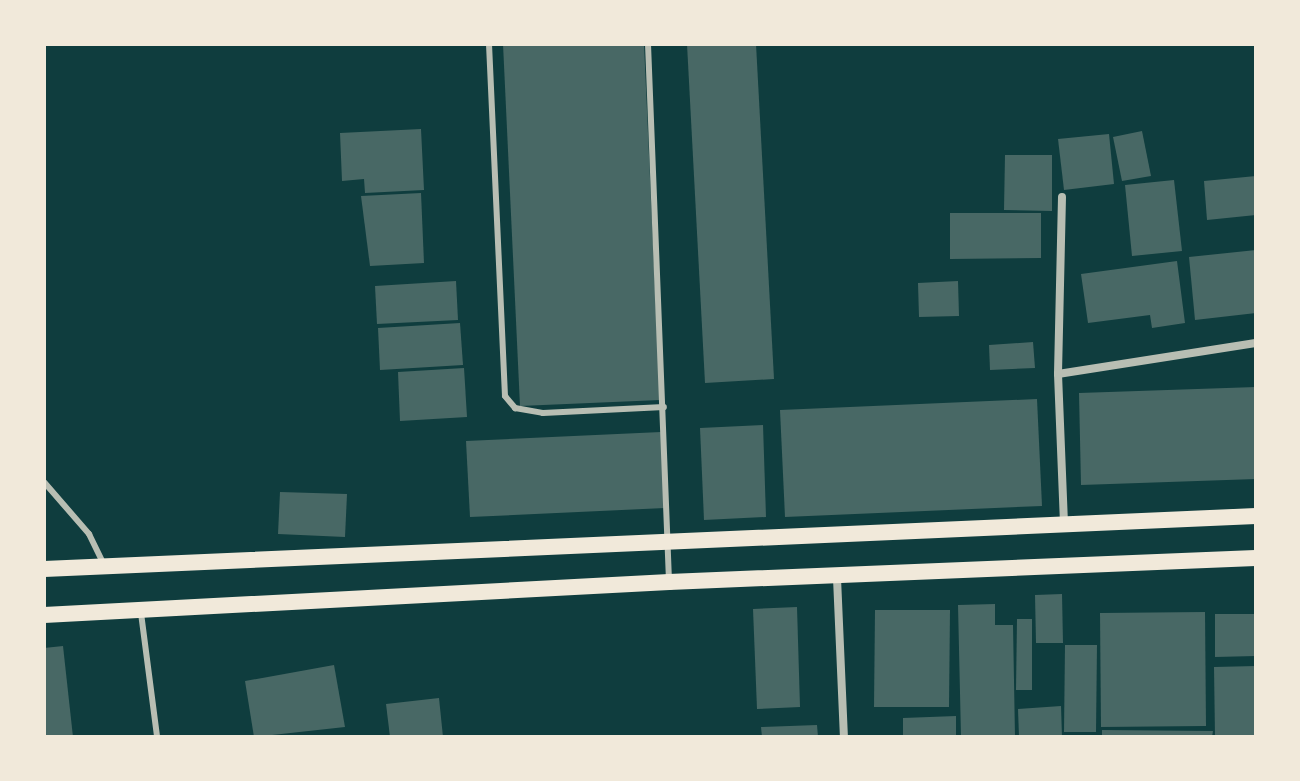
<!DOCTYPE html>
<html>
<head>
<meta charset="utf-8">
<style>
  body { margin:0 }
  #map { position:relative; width:1300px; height:781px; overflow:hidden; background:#0f3d3e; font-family:Lato,sans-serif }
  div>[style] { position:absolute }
  .building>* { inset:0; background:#486865 }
  .service>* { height:6px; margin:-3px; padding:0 3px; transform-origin:3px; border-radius:3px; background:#b8beb3 }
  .minor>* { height:8px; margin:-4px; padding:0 4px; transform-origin:4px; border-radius:4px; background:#b8beb3 }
  .secondary>* { height:16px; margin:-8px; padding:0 8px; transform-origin:8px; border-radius:8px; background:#f1e9da }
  span { translate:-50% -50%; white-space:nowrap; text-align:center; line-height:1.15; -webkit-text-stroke:6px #f1e9da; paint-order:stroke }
  .frame { position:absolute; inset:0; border:46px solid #f1e9da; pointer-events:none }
</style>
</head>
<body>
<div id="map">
  <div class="building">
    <i style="clip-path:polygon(503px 44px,644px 44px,660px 400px,520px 406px)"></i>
    <i style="clip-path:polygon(687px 44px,756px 44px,774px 379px,705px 383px)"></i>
    <i style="clip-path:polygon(421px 129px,424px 190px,365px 193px,364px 179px,342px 181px,340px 133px)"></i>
    <i style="clip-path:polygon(1142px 131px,1151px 176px,1122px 181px,1113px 137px)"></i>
    <i style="clip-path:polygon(1109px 134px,1114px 184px,1064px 190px,1058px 139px)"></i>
    <i style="clip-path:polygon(1005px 155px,1052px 155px,1052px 211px,1004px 210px)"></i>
    <i style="clip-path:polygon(1256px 176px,1256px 215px,1207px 220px,1204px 181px)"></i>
    <i style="clip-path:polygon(1174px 180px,1182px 251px,1132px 256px,1125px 185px)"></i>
    <i style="clip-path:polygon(421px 193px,424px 263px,370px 266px,361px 196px)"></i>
    <i style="clip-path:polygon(950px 213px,1041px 213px,1041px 258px,950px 259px)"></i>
    <i style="clip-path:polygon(1256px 250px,1256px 313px,1195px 320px,1189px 257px)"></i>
    <i style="clip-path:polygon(1177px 261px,1185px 323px,1152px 328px,1150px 315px,1088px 323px,1081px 274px)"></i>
    <i style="clip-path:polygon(456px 281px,458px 320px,377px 324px,375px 286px)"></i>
    <i style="clip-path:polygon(958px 281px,959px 316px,919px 317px,918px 283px)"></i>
    <i style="clip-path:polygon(460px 323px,463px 365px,380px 370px,378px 328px)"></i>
    <i style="clip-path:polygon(1033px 342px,1035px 368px,990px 370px,989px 345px)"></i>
    <i style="clip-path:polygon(464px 368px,467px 417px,400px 421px,398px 372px)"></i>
    <i style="clip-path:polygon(1256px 387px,1256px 479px,1081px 485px,1079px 393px)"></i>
    <i style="clip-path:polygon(1037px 399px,1042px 506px,785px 517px,780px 410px)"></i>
    <i style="clip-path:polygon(763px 425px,766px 517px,704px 520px,700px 428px)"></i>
    <i style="clip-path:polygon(661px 432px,665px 508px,470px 517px,466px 441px)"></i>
    <i style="clip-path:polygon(280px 492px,347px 494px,345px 537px,278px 534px)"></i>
    <i style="clip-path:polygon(1062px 594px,1063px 643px,1036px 643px,1035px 595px)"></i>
    <i style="clip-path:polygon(995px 604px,995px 625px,1013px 625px,1015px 737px,961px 737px,958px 605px)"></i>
    <i style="clip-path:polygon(797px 607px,800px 707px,757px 709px,753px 609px)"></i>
    <i style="clip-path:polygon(875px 610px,950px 610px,949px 707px,874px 707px)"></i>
    <i style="clip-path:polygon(1205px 612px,1206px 726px,1101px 727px,1100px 613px)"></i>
    <i style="clip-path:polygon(1215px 614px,1256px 614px,1256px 656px,1215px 657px)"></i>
    <i style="clip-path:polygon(1017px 619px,1032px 619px,1032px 690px,1016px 690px)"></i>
    <i style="clip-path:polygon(1065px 645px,1097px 645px,1096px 732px,1064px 732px)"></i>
    <i style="clip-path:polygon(63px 646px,73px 737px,44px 737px,44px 648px)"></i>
    <i style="clip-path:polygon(334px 665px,345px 727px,254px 737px,245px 681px)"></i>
    <i style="clip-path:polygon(1256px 666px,1256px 737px,1215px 737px,1214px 667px)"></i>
    <i style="clip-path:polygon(439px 698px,443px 737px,390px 737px,386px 704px)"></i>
    <i style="clip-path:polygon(1061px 706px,1062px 737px,1019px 737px,1018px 709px)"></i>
    <i style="clip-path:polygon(956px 716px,956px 737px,903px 737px,903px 718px)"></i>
    <i style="clip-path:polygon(817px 725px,818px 737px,762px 737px,761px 727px)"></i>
    <i style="clip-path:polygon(1102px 730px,1213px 731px,1212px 737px,1102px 737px)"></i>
  </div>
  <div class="service">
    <i style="left:489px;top:44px;width:352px;rotate:87.4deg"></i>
    <i style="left:505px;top:396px;width:16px;rotate:50deg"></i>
    <i style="left:515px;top:408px;width:28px;rotate:10deg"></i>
    <i style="left:543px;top:413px;width:121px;rotate:-2.8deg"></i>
    <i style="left:648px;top:44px;width:538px;rotate:87.76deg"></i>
    <i style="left:44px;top:482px;width:69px;rotate:49.1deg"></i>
    <i style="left:89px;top:534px;width:32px;rotate:64deg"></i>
    <i style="left:141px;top:613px;width:125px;rotate:82.6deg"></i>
  </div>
  <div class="minor">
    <i style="left:1062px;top:197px;width:177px;rotate:91.3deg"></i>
    <i style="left:1058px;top:374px;width:150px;rotate:87.7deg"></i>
    <i style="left:1058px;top:374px;width:200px;rotate:-8.9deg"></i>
    <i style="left:837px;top:578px;width:159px;rotate:87.5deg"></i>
  </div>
  <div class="secondary">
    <i style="left:44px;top:569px;width:1213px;rotate:-2.5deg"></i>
    <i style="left:44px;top:615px;width:626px;rotate:-3.02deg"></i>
    <i style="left:669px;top:582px;width:587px;rotate:-2.34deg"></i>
  </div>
  <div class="frame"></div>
</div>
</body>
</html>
